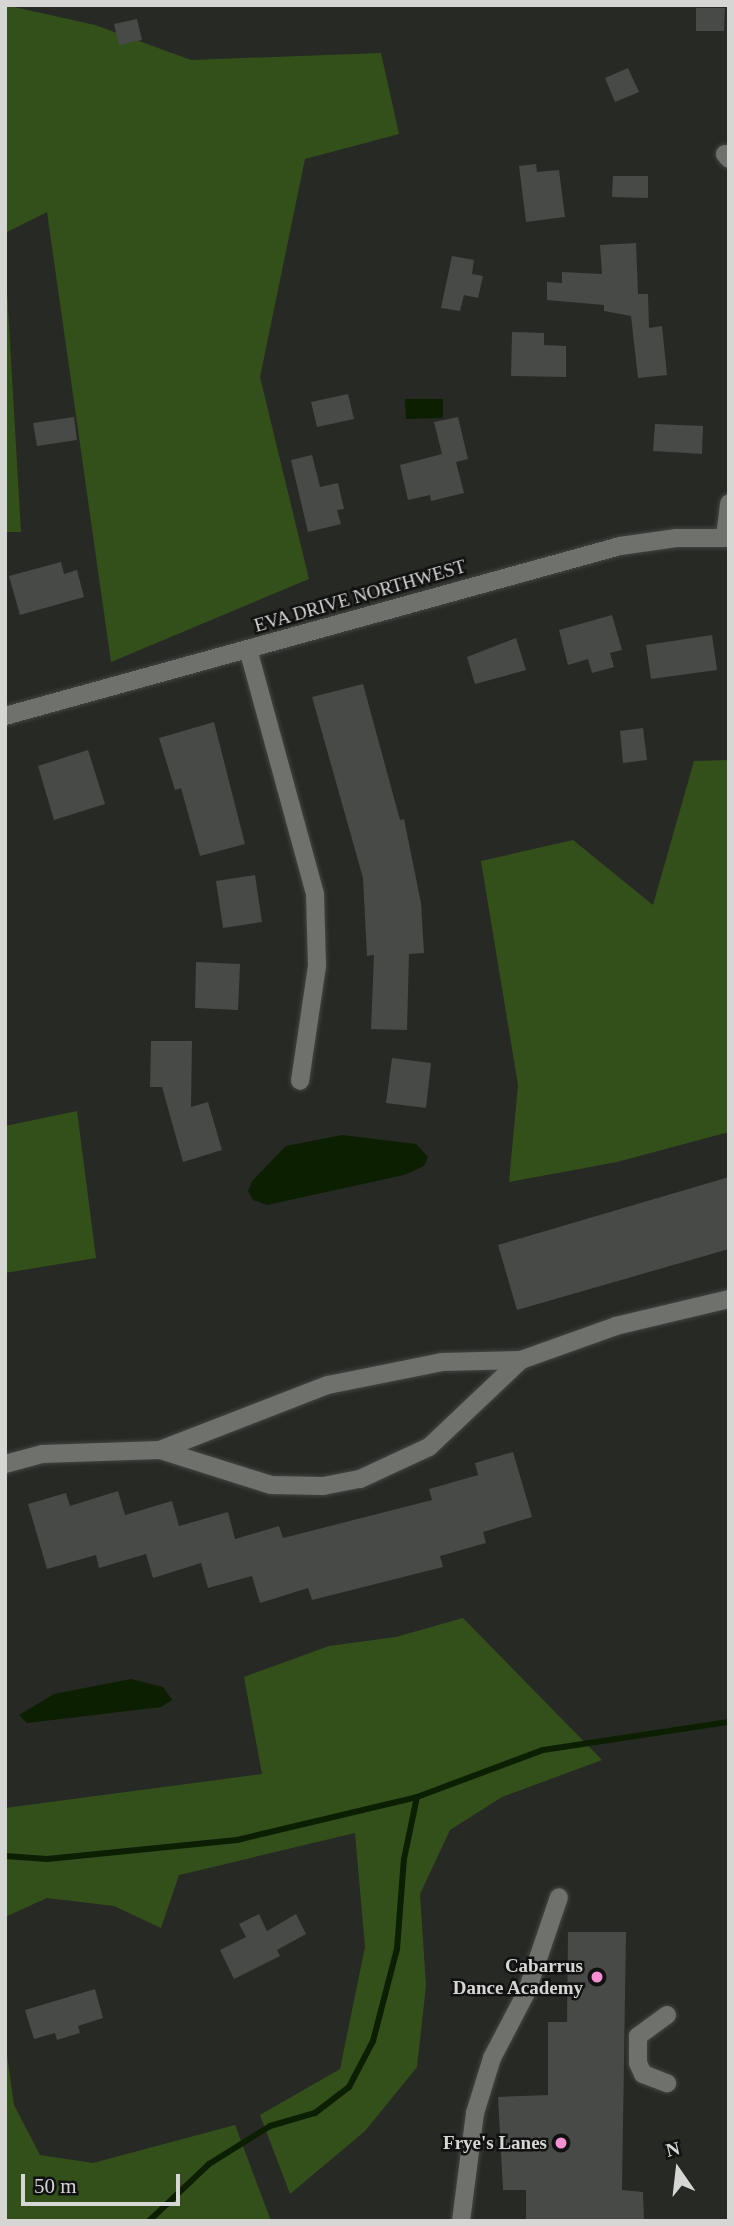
<!DOCTYPE html>
<html>
<head>
<meta charset="utf-8">
<style>
  body { margin:0 }
  #map { position:relative; width:734px; height:2226px; overflow:hidden; background:#272925; font-family:Georgia,serif }
  div>[style] { position:absolute }
  .green>* { inset:0; background:#34501a }
  .water>* { inset:0; background:#0c1f00 }
  .stream>* { height:6px; margin:-3px; padding:0 3px; transform-origin:3px; border-radius:3px; background:#0c1f00 }
  .building>* { inset:0; background:#474a46 }
  .roads { filter:drop-shadow(0 0 2px #434542) drop-shadow(0 0 2px #434542) }
  .minor>* { height:18px; margin:-9px; padding:0 9px; transform-origin:9px; border-radius:9px; background:#6f716d }
  .dots>* { width:19px; height:19px; translate:-50% -50%; box-sizing:border-box; border:4px solid #101110; border-radius:50% }
  span { translate:-50% -50%; white-space:nowrap; text-align:center; line-height:1.15; -webkit-text-stroke:5px #101110; paint-order:stroke }
  .street-label { font-size:19px; color:#d6d7d5 }
  .poi-label { font-size:19px; color:#d6d7d5; font-weight:700 }
  .right { translate:-100% -50%; text-align:right }
  .frame { position:absolute; inset:0; border:7px solid #d6d7d5; pointer-events:none }
  .north { position:absolute; left:643px; top:2135px; width:70px; height:70px; -webkit-text-stroke:5px #101110; paint-order:stroke; rotate:346deg; font-size:19px; font-weight:700; line-height:28px; text-align:center; color:#d6d7d5 }
  .north::after { content:''; display:block; margin:auto; width:24px; height:32px; background:#d6d7d5; clip-path:polygon(50% 0,100% 100%,50% 72%,0 100%) }
  .scale { position:absolute; left:21px; top:2174px; width:159px; height:32px; box-sizing:border-box; border:4px solid #d6d7d5; border-top:0; padding-left:9px; font-size:21px; line-height:24px; white-space:nowrap; color:#d6d7d5; -webkit-text-stroke:5px #101110; paint-order:stroke }
</style>
</head>
<body>
<div id="map">
  <div class="green">
    <i style="clip-path:polygon(5px 5px,95px 25px,191px 60px,381px 53px,399px 134px,305px 159px,260px 377px,309px 579px,111px 662px,47px 212px,5px 233px)"></i>
    <i style="clip-path:polygon(5px 257px,21px 532px,5px 532px)"></i>
    <i style="clip-path:polygon(729px 760px,729px 1132px,617px 1162px,509px 1182px,518px 1085px,481px 861px,573px 840px,653px 905px,694px 761px)"></i>
    <i style="clip-path:polygon(77px 1111px,96px 1258px,5px 1273px,5px 1126px)"></i>
    <i style="clip-path:polygon(463px 1618px,602px 1760px,502px 1797px,450px 1830px,420px 1894px,426px 1986px,417px 2067px,365px 2131px,290px 2194px,260px 2115px,340px 2069px,365px 1947px,355px 1833px,179px 1875px,161px 1928px,114px 1906px,47px 1898px,5px 1917px,5px 1808px,262px 1774px,244px 1677px,329px 1646px,396px 1637px)"></i>
    <i style="clip-path:polygon(5px 2041px,14px 2105px,40px 2155px,93px 2163px,235px 2125px,271px 2221px,5px 2221px)"></i>
  </div>
  <div class="water">
    <i style="clip-path:polygon(405px 399px,443px 399px,443px 418px,406px 419px)"></i>
    <i style="clip-path:polygon(342px 1135px,416px 1144px,428px 1157px,424px 1166px,404px 1175px,267px 1205px,253px 1200px,248px 1191px,252px 1181px,286px 1146px)"></i>
    <i style="clip-path:polygon(131px 1679px,163px 1687px,172px 1700px,161px 1707px,27px 1723px,19px 1715px,54px 1694px)"></i>
  </div>
  <div class="stream">
    <i style="left:5px;top:1856px;width:42px;rotate:4.1deg"></i>
    <i style="left:47px;top:1859px;width:191px;rotate:-5.7deg"></i>
    <i style="left:237px;top:1840px;width:185px;rotate:-13.4deg"></i>
    <i style="left:417px;top:1797px;width:134px;rotate:-20.5deg"></i>
    <i style="left:543px;top:1750px;width:188px;rotate:-8.6deg"></i>
    <i style="left:149px;top:2221px;width:83px;rotate:-43.5deg"></i>
    <i style="left:209px;top:2164px;width:72px;rotate:-31.9deg"></i>
    <i style="left:270px;top:2126px;width:47px;rotate:-16.1deg"></i>
    <i style="left:315px;top:2113px;width:43px;rotate:-37.4deg"></i>
    <i style="left:349px;top:2087px;width:52px;rotate:-62.4deg"></i>
    <i style="left:373px;top:2041px;width:95px;rotate:-75.4deg"></i>
    <i style="left:397px;top:1949px;width:90px;rotate:-85.6deg"></i>
    <i style="left:404px;top:1859px;width:63px;rotate:-78.2deg"></i>
  </div>
  <div class="building">
    <i style="clip-path:polygon(696px 8px,725px 8px,724px 31px,696px 31px)"></i>
    <i style="clip-path:polygon(137px 19px,142px 40px,119px 45px,114px 24px)"></i>
    <i style="clip-path:polygon(628px 68px,639px 92px,615px 102px,605px 78px)"></i>
    <i style="clip-path:polygon(536px 164px,537px 172px,559px 170px,565px 217px,526px 222px,519px 166px)"></i>
    <i style="clip-path:polygon(613px 176px,648px 176px,648px 198px,612px 197px)"></i>
    <i style="clip-path:polygon(636px 243px,638px 294px,648px 294px,649px 328px,662px 326px,667px 375px,638px 378px,631px 316px,604px 311px,604px 305px,547px 300px,547px 282px,562px 283px,562px 272px,602px 274px,600px 245px)"></i>
    <i style="clip-path:polygon(452px 256px,474px 260px,472px 274px,483px 276px,478px 298px,464px 295px,460px 311px,441px 308px)"></i>
    <i style="clip-path:polygon(512px 332px,544px 333px,544px 345px,566px 346px,566px 377px,511px 376px)"></i>
    <i style="clip-path:polygon(348px 394px,354px 419px,317px 427px,311px 402px)"></i>
    <i style="clip-path:polygon(74px 417px,77px 440px,37px 446px,33px 423px)"></i>
    <i style="clip-path:polygon(458px 417px,468px 459px,456px 462px,464px 493px,431px 501px,430px 495px,408px 500px,400px 465px,442px 454px,434px 422px)"></i>
    <i style="clip-path:polygon(655px 424px,703px 426px,702px 454px,653px 451px)"></i>
    <i style="clip-path:polygon(312px 455px,320px 487px,338px 483px,344px 509px,337px 510px,341px 524px,308px 532px,291px 460px)"></i>
    <i style="clip-path:polygon(61px 562px,64px 574px,77px 570px,84px 597px,20px 615px,9px 576px)"></i>
    <i style="clip-path:polygon(612px 615px,622px 650px,610px 653px,614px 667px,592px 673px,588px 659px,568px 665px,559px 630px)"></i>
    <i style="clip-path:polygon(712px 635px,717px 670px,651px 679px,646px 645px)"></i>
    <i style="clip-path:polygon(516px 638px,526px 670px,475px 684px,467px 657px)"></i>
    <i style="clip-path:polygon(363px 684px,400px 820px,404px 819px,421px 903px,424px 953px,409px 954px,407px 1030px,371px 1029px,374px 955px,367px 956px,363px 878px,312px 697px)"></i>
    <i style="clip-path:polygon(214px 722px,245px 844px,200px 856px,181px 788px,175px 790px,159px 738px)"></i>
    <i style="clip-path:polygon(643px 728px,647px 760px,623px 763px,620px 731px)"></i>
    <i style="clip-path:polygon(88px 750px,105px 804px,54px 820px,38px 766px)"></i>
    <i style="clip-path:polygon(255px 875px,262px 922px,223px 928px,216px 881px)"></i>
    <i style="clip-path:polygon(196px 962px,240px 964px,238px 1010px,195px 1008px)"></i>
    <i style="clip-path:polygon(151px 1041px,192px 1041px,191px 1107px,208px 1102px,222px 1150px,183px 1162px,162px 1087px,150px 1087px)"></i>
    <i style="clip-path:polygon(392px 1058px,431px 1063px,426px 1108px,386px 1103px)"></i>
    <i style="clip-path:polygon(729px 1177px,729px 1249px,517px 1310px,498px 1245px)"></i>
    <i style="clip-path:polygon(513px 1452px,532px 1517px,483px 1532px,486px 1543px,440px 1556px,443px 1567px,312px 1600px,308px 1588px,260px 1603px,252px 1576px,208px 1588px,201px 1563px,153px 1578px,146px 1554px,99px 1568px,96px 1555px,47px 1569px,28px 1504px,66px 1493px,70px 1506px,118px 1491px,125px 1515px,172px 1501px,179px 1526px,228px 1512px,235px 1539px,279px 1526px,283px 1538px,432px 1500px,429px 1489px,478px 1475px,475px 1463px)"></i>
    <i style="clip-path:polygon(259px 1914px,267px 1931px,296px 1914px,306px 1934px,277px 1950px,280px 1956px,234px 1979px,220px 1950px,246px 1937px,239px 1924px)"></i>
    <i style="clip-path:polygon(568px 1932px,626px 1932px,622px 2190px,643px 2192px,644px 2221px,526px 2221px,526px 2190px,503px 2190px,498px 2097px,548px 2095px,548px 2022px,567px 2022px)"></i>
    <i style="clip-path:polygon(95px 1989px,103px 2018px,78px 2026px,80px 2033px,57px 2040px,55px 2033px,34px 2039px,25px 2010px)"></i>
  </div>
  <div class="roads">
    <div class="minor">
      <i style="left:725px;top:154px;width:6px;rotate:51deg"></i>
      <i style="left:725px;top:537px;width:34px;rotate:-83deg"></i>
      <i style="left:248px;top:649px;width:254px;rotate:74.7deg"></i>
      <i style="left:315px;top:894px;width:72px;rotate:88.4deg"></i>
      <i style="left:317px;top:966px;width:116px;rotate:98.4deg"></i>
      <i style="left:5px;top:716px;width:638px;rotate:-15.45deg"></i>
      <i style="left:620px;top:546px;width:57px;rotate:-8.1deg"></i>
      <i style="left:676px;top:538px;width:53px"></i>
      <i style="left:160px;top:1450px;width:116px;rotate:17.5deg"></i>
      <i style="left:271px;top:1485px;width:52px;rotate:1.1deg"></i>
      <i style="left:323px;top:1486px;width:38px;rotate:-11deg"></i>
      <i style="left:360px;top:1479px;width:76px;rotate:-24.9deg"></i>
      <i style="left:429px;top:1447px;width:127px;rotate:-43.4deg"></i>
      <i style="left:5px;top:1464px;width:38px;rotate:-15deg"></i>
      <i style="left:42px;top:1454px;width:118px;rotate:-1.9deg"></i>
      <i style="left:160px;top:1450px;width:180px;rotate:-21.2deg"></i>
      <i style="left:328px;top:1385px;width:116px;rotate:-11.4deg"></i>
      <i style="left:442px;top:1362px;width:79px;rotate:-1.5deg"></i>
      <i style="left:521px;top:1360px;width:101px;rotate:-19.7deg"></i>
      <i style="left:616px;top:1326px;width:116px;rotate:-13.4deg"></i>
      <i style="left:667px;top:2015px;width:36px;rotate:144deg"></i>
      <i style="left:638px;top:2036px;width:27px;rotate:90deg"></i>
      <i style="left:638px;top:2063px;width:12px;rotate:66deg"></i>
      <i style="left:643px;top:2074px;width:26px;rotate:21deg"></i>
      <i style="left:461px;top:2221px;width:109px;rotate:-82.6deg"></i>
      <i style="left:475px;top:2113px;width:58px;rotate:-72.8deg"></i>
      <i style="left:492px;top:2058px;width:76px;rotate:-62.4deg"></i>
      <i style="left:527px;top:1991px;width:99px;rotate:-71.2deg"></i>
    </div>
  </div>
  <div class="dots">
    <i style="left:597px;top:1977px;background:#f690d0"></i>
    <i style="left:561px;top:2143px;background:#f690d0"></i>
  </div>
  <div class="street-label">
    <span style="left:360px;top:596px;rotate:-16deg">EVA DRIVE NORTHWEST</span>
  </div>
  <div class="poi-label">
    <span class="right" style="left:583px;top:1977px">Cabarrus<br>Dance Academy</span>
    <span class="right" style="left:547px;top:2143px">Frye's Lanes</span>
  </div>
  <div class="frame"></div>
  <div class="north">N</div>
  <div class="scale">50 m</div>
</div>
</body>
</html>
